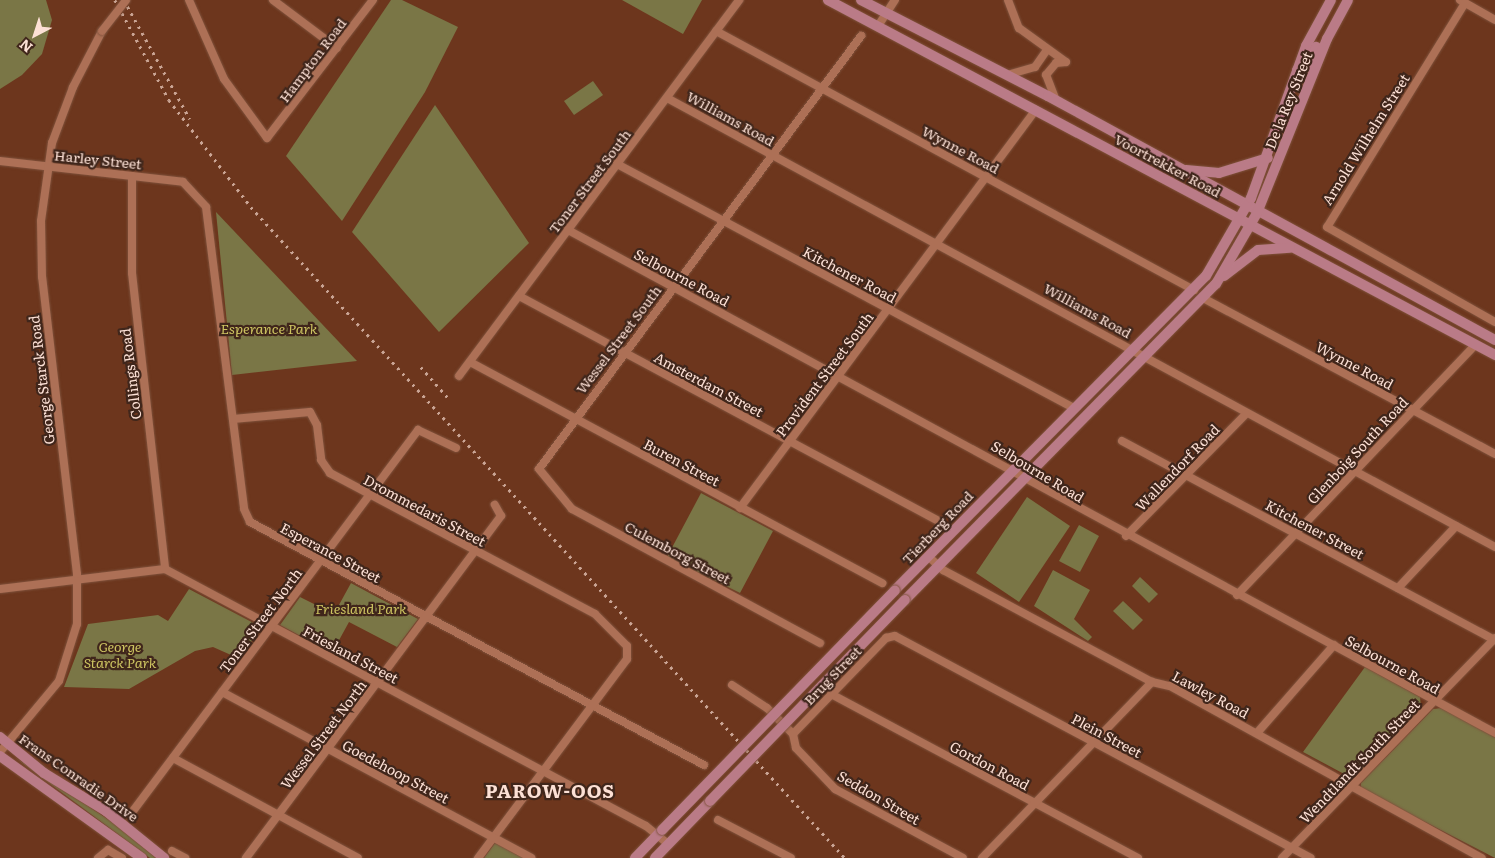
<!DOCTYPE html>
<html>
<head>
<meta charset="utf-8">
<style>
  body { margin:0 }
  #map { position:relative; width:1495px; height:858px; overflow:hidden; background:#6d361d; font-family:Literata,serif }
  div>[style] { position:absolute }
  .green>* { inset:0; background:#7a7646 }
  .roads { filter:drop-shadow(0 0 1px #7f523c) drop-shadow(0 0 1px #7f523c) }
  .minor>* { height:8px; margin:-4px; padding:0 4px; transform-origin:4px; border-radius:4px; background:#ad7056 }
  .major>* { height:10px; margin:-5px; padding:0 5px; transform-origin:5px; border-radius:5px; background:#ba7b87 }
  .rail>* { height:2.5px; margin-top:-1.25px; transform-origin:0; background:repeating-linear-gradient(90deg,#caa595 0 2.5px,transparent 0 7.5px) }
  .bridges { filter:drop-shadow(0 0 1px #7f523c) drop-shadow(0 0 1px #7f523c) }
  .minor-bridge>* { height:8px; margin:-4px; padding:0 4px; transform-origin:4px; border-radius:4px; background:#ad7056 }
  .major-bridge>* { height:10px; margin:-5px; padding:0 5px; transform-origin:5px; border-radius:5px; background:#ba7b87 }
  span { translate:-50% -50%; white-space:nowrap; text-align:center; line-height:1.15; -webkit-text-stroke:4.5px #40261b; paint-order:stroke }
  .street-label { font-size:14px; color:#fce0d5 }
  .park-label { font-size:14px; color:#cdc461; font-style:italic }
  .district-label { font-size:19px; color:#fce0d5; font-weight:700; letter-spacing:1px }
  .north { position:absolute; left:10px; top:10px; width:50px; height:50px; -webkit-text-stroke:4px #40261b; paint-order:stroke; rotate:220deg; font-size:14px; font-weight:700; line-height:20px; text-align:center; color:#fce0d5 }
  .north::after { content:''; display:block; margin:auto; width:18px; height:22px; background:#fce0d5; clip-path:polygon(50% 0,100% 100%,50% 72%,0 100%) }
</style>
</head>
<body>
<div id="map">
  <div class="green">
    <i style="clip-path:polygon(0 0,46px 0,52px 20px,42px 54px,22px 75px,0 89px)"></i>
    <i style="clip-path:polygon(391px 0,402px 0,458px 27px,425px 92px,342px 221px,286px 156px)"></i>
    <i style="clip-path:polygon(622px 0,702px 0,683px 34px)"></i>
    <i style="clip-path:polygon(593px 81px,603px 95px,574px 115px,564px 101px)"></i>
    <i style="clip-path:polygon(435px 105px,529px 243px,439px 332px,352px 232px)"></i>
    <i style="clip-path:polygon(216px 212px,357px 361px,232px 375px)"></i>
    <i style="clip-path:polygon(701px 493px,773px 531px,740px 593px,667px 557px)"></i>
    <i style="clip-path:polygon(1027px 497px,1070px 526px,1019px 602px,976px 573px)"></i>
    <i style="clip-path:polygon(1079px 525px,1099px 536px,1080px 572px,1059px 561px)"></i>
    <i style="clip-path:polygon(1053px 570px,1090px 590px,1074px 619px,1092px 637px,1088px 641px,1034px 606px)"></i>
    <i style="clip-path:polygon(1140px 577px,1158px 594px,1149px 603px,1132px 586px)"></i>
    <i style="clip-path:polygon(351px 583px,418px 619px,397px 647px,349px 622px,332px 653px,280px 625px,300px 597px,334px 614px)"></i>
    <i style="clip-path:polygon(189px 589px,261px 627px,240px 659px,213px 647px,195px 651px,129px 689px,64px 687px,88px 624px,158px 615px,168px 621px)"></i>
    <i style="clip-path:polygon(1123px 601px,1143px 620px,1133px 630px,1113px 611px)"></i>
    <i style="clip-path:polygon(1365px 667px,1420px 697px,1421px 707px,1357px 774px,1346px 775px,1303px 752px)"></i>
    <i style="clip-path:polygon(1441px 708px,1495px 737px,1495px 858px,1361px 789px,1361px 783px,1433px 709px)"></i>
    <i style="clip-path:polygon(14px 757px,112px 822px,156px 858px,150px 858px)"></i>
    <i style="clip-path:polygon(495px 843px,523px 858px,484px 858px)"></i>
  </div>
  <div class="roads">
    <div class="minor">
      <i style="left:189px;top:0;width:86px;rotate:66.1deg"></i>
      <i style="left:224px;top:79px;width:73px;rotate:53.9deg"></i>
      <i style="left:267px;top:138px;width:174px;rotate:-52.5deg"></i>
      <i style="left:273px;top:0;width:80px;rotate:36.9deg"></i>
      <i style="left:1008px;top:0;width:30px;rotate:69deg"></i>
      <i style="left:1019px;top:28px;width:58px;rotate:35.9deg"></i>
      <i style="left:1460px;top:0;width:40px;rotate:29.7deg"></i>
      <i style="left:1465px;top:3px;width:263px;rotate:121.6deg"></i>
      <i style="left:1327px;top:227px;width:193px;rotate:29.5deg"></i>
      <i style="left:878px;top:26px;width:31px;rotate:-57deg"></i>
      <i style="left:716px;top:31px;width:544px;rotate:28.45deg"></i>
      <i style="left:1007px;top:75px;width:29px;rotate:-16deg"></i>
      <i style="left:1035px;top:67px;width:21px;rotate:-55deg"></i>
      <i style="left:667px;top:98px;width:942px;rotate:28.47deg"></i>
      <i style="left:1055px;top:98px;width:25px;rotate:-111deg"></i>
      <i style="left:1046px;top:75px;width:16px;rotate:-50deg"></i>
      <i style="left:1056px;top:63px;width:10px;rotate:-6deg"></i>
      <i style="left:0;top:161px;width:184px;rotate:6.5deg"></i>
      <i style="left:183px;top:182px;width:34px;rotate:47deg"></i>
      <i style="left:206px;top:207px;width:304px;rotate:82.8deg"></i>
      <i style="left:244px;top:509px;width:14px;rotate:65deg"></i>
      <i style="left:250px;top:522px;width:515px;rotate:28.16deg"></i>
      <i style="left:617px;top:164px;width:516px;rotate:28.11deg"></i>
      <i style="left:132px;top:176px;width:97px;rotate:90deg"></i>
      <i style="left:132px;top:273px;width:298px;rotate:83.6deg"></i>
      <i style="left:568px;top:230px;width:1055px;rotate:28.48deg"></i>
      <i style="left:519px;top:296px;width:479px;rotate:28.2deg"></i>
      <i style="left:1203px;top:298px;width:331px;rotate:28.1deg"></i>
      <i style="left:470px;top:362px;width:468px;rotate:28.2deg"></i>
      <i style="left:459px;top:376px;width:469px;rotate:-53.3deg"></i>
      <i style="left:233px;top:419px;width:77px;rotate:-5.2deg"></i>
      <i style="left:310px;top:412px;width:15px;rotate:62deg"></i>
      <i style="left:317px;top:425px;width:35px;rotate:83deg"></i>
      <i style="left:321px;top:460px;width:16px;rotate:55deg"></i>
      <i style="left:330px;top:473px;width:300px;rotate:28deg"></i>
      <i style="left:595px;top:614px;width:45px;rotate:45deg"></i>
      <i style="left:627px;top:646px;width:13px;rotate:90deg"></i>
      <i style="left:627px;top:659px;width:249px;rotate:126.8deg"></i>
      <i style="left:1122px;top:441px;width:423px;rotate:28.1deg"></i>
      <i style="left:740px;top:508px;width:496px;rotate:-53.4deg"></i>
      <i style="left:1126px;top:536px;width:171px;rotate:-45.5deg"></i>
      <i style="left:928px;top:556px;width:21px;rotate:43deg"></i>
      <i style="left:943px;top:570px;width:237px;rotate:28.2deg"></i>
      <i style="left:1152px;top:682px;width:18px;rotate:13deg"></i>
      <i style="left:1170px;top:686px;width:356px;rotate:28.9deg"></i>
      <i style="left:1398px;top:588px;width:85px;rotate:-46.9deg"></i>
      <i style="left:0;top:589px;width:166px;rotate:-6.9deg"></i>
      <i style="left:165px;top:569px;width:545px;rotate:28.12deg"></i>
      <i style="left:646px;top:826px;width:28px;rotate:39deg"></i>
      <i style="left:1237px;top:595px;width:345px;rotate:-46.4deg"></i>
      <i style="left:820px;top:643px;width:282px;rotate:-151.6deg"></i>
      <i style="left:572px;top:509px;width:52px;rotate:-129.5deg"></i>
      <i style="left:539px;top:469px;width:540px;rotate:-53.36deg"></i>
      <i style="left:732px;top:685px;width:42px;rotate:33.3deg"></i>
      <i style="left:767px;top:708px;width:37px;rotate:45deg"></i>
      <i style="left:222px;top:692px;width:351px;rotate:28.2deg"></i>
      <i style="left:831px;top:694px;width:348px;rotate:28.1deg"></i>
      <i style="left:1257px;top:733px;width:117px;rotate:-48.8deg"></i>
      <i style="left:793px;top:734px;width:134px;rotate:-45.9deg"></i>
      <i style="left:886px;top:638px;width:9px;rotate:-13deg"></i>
      <i style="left:895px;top:636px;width:471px;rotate:28.1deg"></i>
      <i style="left:793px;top:734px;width:14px;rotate:78deg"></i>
      <i style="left:796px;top:748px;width:57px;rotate:46.4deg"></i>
      <i style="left:835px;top:789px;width:145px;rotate:28.3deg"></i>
      <i style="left:0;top:752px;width:92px;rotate:-50.3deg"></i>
      <i style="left:59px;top:681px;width:60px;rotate:-72.5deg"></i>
      <i style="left:77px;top:624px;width:50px;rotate:-90deg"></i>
      <i style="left:77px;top:574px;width:299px;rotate:-96.7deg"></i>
      <i style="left:42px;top:277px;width:56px;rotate:-91deg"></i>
      <i style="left:41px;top:221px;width:79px;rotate:-82deg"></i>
      <i style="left:52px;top:143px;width:60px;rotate:-69.4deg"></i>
      <i style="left:73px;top:87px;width:63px;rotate:-62.6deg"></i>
      <i style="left:173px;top:758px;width:210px;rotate:28.4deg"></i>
      <i style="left:133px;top:811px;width:476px;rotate:-53.2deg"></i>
      <i style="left:418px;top:430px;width:42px;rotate:25.3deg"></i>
      <i style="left:718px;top:820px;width:82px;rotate:27.5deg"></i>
      <i style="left:172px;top:851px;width:15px;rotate:28deg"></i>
      <i style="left:98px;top:858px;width:13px;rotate:-39deg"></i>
      <i style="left:108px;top:850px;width:16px;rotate:30deg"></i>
      <i style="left:246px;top:858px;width:427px;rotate:-53.3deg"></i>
      <i style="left:501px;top:516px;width:13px;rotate:-119deg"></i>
      <i style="left:982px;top:858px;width:245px;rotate:-46deg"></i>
      <i style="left:1282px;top:858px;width:306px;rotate:-45.9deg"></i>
    </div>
    <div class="major">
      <i style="left:828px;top:0;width:756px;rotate:28.02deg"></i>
      <i style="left:861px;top:0;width:210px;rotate:27.2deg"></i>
      <i style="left:1048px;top:96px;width:509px;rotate:28.63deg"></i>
      <i style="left:1297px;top:70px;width:12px;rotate:-24deg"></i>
      <i style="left:1308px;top:65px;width:20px;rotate:-66deg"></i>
      <i style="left:1186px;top:170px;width:33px;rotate:5deg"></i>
      <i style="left:1219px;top:173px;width:51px;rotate:-17deg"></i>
      <i style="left:1224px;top:276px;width:43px;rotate:-37.4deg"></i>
      <i style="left:1258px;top:250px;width:32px;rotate:-4deg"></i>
      <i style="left:895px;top:590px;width:442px;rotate:-45.3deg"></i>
      <i style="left:1206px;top:276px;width:90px;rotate:-60deg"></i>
      <i style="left:1251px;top:198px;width:162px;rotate:-70.1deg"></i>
      <i style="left:1306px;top:46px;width:52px;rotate:-61.5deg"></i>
      <i style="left:905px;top:600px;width:443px;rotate:-45.5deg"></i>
      <i style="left:1216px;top:284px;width:82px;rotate:-60deg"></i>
      <i style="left:1257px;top:213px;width:188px;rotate:-68.1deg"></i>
      <i style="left:1327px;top:39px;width:44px;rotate:-61.7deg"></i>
      <i style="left:0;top:737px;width:57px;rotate:39.3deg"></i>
      <i style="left:44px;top:773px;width:73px;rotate:31.5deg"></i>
      <i style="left:106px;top:811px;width:75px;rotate:39deg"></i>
      <i style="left:0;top:756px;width:175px;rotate:35.7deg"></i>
      <i style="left:635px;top:858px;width:39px;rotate:-46deg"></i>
      <i style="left:655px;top:858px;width:79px;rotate:-46deg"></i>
    </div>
  </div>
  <div class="rail">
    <i style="left:115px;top:0;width:114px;rotate:61.6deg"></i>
    <i style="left:169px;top:100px;width:135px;rotate:52.5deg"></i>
    <i style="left:251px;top:207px;width:881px;rotate:47.62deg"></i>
    <i style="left:124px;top:0;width:136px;rotate:61deg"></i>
    <i style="left:421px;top:367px;width:44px;rotate:48.7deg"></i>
  </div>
  <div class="bridges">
    <div class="minor-bridge">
      <i style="left:102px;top:31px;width:39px;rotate:-52deg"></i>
    </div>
    <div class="major-bridge">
      <i style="left:710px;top:801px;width:280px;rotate:-45.9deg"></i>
      <i style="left:662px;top:830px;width:334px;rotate:-45.8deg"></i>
    </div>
  </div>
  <div class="street-label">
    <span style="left:312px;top:60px;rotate:-53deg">Hampton Road</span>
    <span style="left:1288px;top:100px;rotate:-68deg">De la Rey Street</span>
    <span style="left:731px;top:118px;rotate:29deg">Williams Road</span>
    <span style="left:1365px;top:139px;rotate:-58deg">Arnold Wilhelm Street</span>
    <span style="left:961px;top:149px;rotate:28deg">Wynne Road</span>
    <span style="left:98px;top:159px;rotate:6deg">Harley Street</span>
    <span style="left:1168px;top:165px;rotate:28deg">Voortrekker Road</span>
    <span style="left:589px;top:181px;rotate:-53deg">Toner Street South</span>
    <span style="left:850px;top:274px;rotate:28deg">Kitchener Road</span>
    <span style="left:682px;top:277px;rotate:28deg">Selbourne Road</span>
    <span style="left:1088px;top:310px;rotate:29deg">Williams Road</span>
    <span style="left:618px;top:339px;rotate:-53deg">Wessel Street South</span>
    <span style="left:1355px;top:365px;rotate:28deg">Wynne Road</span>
    <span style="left:130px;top:374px;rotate:-97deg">Collings Road</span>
    <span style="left:824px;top:374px;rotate:-53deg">Provident Street South</span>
    <span style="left:41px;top:380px;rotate:-97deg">George Starck Road</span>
    <span style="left:709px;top:384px;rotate:28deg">Amsterdam Street</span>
    <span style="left:1357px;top:450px;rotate:-47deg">Glenboig South Road</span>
    <span style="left:682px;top:462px;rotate:28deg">Buren Street</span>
    <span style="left:1177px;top:467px;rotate:-46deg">Wallendorf Road</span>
    <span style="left:1038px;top:471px;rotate:31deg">Selbourne Road</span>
    <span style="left:425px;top:510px;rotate:28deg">Drommedaris Street</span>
    <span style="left:937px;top:527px;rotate:-46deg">Tierberg Road</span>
    <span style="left:1315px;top:529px;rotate:28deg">Kitchener Street</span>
    <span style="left:331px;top:552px;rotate:28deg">Esperance Street</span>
    <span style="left:678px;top:552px;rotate:28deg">Culemborg Street</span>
    <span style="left:260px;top:620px;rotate:-53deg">Toner Street North</span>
    <span style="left:351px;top:654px;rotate:28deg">Friesland Street</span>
    <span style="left:1393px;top:664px;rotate:29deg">Selbourne Road</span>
    <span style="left:832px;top:675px;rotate:-46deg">Brug Street</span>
    <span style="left:1211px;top:694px;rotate:28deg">Lawley Road</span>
    <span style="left:323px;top:734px;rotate:-53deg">Wessel Street North</span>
    <span style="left:1107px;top:735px;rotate:28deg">Plein Street</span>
    <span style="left:1359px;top:761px;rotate:-46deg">Wendtlandt South Street</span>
    <span style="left:990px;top:765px;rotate:28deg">Gordon Road</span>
    <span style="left:396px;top:771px;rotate:28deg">Goedehoop Street</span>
    <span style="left:79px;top:777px;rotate:35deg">Frans Conradie Drive</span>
    <span style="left:879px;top:797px;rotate:30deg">Seddon Street</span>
  </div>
  <div class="park-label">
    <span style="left:269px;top:328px">Esperance Park</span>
    <span style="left:361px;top:608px">Friesland Park</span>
    <span style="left:120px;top:654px">George<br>Starck Park</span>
  </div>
  <div class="district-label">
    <span style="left:550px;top:791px">PAROW-OOS</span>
  </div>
  <div class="north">N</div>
</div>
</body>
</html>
